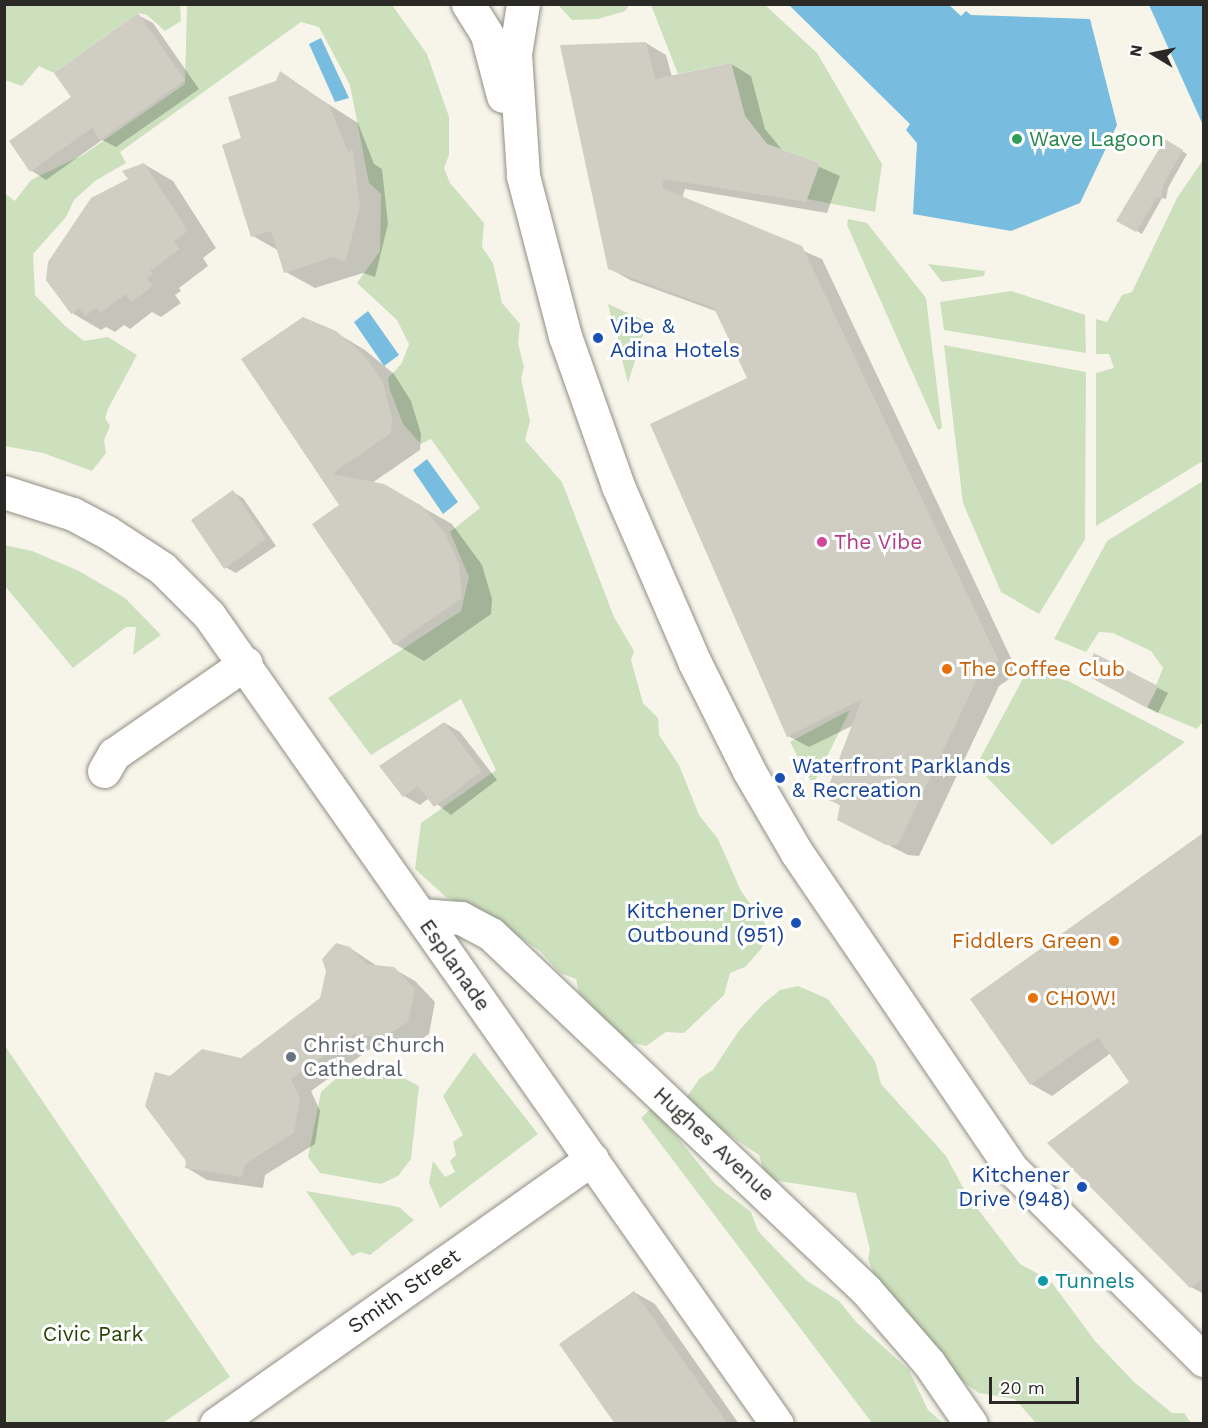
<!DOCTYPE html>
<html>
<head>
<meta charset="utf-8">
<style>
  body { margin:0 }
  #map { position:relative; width:1208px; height:1428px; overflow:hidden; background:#f7f5ea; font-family:"Work Sans",sans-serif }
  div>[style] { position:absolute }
  .green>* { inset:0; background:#cce0bd }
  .water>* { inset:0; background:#78bddf }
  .shadow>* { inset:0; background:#0003 }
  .building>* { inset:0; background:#d0cec3 }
  .roads { filter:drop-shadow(0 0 2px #908e84) drop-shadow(0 0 2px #908e84) }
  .minor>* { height:33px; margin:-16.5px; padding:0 16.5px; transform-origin:16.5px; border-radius:16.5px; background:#fff }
  .dots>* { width:16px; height:16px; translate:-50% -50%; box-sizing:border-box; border:3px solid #fff; border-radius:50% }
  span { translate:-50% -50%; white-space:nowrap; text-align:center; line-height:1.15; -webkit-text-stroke:6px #fff; paint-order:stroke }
  .leisure-label { font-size:21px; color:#27864d }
  .left { translate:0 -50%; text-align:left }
  .transit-label { font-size:21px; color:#164399 }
  .right { translate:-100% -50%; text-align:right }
  .hotel-label { font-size:21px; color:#b23c85 }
  .food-label { font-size:21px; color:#c56008 }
  .street-label { font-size:21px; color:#2a2925 }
  .worship-label { font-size:21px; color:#5b616d }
  .culture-label { font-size:21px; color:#0d838f }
  .park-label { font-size:21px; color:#284406 }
  .frame { position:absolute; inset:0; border:6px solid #2a2925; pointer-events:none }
  .north { position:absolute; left:1124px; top:24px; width:60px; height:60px; -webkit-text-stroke:4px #fff; paint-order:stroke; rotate:280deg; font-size:16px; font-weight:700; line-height:24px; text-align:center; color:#2a2925 }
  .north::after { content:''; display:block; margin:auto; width:21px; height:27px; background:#2a2925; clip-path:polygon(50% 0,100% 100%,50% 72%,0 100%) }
  .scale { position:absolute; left:989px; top:1377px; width:90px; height:27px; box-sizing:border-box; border:3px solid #2a2925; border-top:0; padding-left:8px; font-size:18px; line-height:21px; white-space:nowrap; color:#2a2925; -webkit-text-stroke:4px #fff; paint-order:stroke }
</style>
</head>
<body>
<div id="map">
  <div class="green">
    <i style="clip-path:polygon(5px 5px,180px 5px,181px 21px,165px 31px,147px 15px,138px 13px,54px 73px,39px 66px,22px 86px,5px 80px)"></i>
    <i style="clip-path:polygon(187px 5px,392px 5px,427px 54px,449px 117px,449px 155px,444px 168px,450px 183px,484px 223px,482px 247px,493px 263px,502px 303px,520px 324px,518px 343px,524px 367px,521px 378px,530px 421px,525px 440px,562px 482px,614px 617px,634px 651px,631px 660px,643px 703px,658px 718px,659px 735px,679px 765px,699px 815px,718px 839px,741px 891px,766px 925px,762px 948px,745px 967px,730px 973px,724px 995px,684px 1033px,666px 1032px,646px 1046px,626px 1041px,579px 993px,576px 979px,560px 973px,540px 951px,493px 919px,446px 897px,415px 869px,421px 823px,496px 770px,461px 699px,371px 755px,328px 698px,461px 611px,469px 577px,450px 532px,480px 508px,431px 439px,421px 444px,403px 424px,390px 390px,388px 378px,402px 363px,409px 344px,397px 320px,357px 283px,380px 251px,381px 194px,369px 183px,350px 85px,319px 27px,301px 22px,120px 152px,126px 163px,95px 181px,74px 200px,66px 217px,33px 254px,35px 295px,64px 325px,84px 341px,108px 337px,137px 355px,108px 409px,105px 418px,110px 426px,104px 440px,106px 453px,92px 471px,43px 453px,5px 446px,4px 193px,15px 201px,31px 180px,83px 155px,185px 84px)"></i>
    <i style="clip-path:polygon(558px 5px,629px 5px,625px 11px,598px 19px,572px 20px)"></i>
    <i style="clip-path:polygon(651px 5px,765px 5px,817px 53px,882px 164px,875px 212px,807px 199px,820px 163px,767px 144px,745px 116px,731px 63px,678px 74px)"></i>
    <i style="clip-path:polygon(1203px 160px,1203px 461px,1096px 526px,1096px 373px,1114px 368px,1109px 354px,1096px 354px,1096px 319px,1107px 322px,1122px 295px,1132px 292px,1177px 198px)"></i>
    <i style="clip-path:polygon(848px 219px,867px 223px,926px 298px,942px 428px,938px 430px,847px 225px)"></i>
    <i style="clip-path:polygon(928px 264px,985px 271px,984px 276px,942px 282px)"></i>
    <i style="clip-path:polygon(1011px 291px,1085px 315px,1086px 353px,944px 330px,940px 302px)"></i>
    <i style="clip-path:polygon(608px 304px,647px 322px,628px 383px)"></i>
    <i style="clip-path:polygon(944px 345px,1086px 372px,1085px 539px,1039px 614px,1001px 592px,963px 503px)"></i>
    <i style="clip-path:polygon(1203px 481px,1204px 720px,1197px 729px,1147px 708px,1163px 668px,1151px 651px,1113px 633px,1099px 632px,1086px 652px,1054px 639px,1107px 541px)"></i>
    <i style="clip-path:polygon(4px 545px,32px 551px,79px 571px,125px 598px,161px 635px,133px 655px,136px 627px,126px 627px,73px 668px,5px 586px)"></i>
    <i style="clip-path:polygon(1027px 671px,1068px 681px,1185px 742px,1052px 845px,976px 766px)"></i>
    <i style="clip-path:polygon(850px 710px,813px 785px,790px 742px)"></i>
    <i style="clip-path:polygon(798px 986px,828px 999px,875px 1061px,881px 1084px,946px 1156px,967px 1195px,1020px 1264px,1050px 1280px,1095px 1341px,1134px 1382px,1172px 1413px,1184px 1413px,1191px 1423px,1036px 1423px,1015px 1399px,979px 1393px,939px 1365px,874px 1275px,868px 1259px,870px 1250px,856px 1193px,766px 1179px,759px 1155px,711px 1123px,686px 1098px,700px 1078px,713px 1070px,738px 1032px,762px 1005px,780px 990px)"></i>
    <i style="clip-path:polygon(5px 1046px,230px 1377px,163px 1423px,5px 1423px)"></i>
    <i style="clip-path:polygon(474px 1052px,538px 1134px,440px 1208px,429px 1183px,433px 1161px,445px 1177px,455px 1172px,450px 1161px,456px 1155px,453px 1142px,463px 1135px,443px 1096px)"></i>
    <i style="clip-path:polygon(365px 1071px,402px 1077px,419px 1086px,411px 1159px,398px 1176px,381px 1184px,320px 1173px,308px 1157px,321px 1092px,342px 1073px)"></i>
    <i style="clip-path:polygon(653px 1107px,715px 1184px,751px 1212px,758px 1231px,782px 1256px,807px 1281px,839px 1301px,857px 1323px,909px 1370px,928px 1410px,943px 1423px,872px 1423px,641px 1118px)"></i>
    <i style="clip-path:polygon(306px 1191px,399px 1207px,414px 1220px,370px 1255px,360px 1252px,352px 1256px)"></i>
  </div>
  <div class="water">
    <i style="clip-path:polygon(948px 4px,961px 16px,966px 11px,971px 15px,1090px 19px,1117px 125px,1080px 203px,1011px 231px,913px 214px,917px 143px,906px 130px,910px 124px,789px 5px)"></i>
    <i style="clip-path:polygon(1149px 5px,1203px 5px,1203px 125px)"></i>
    <i style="clip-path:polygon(321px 38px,349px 98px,335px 102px,309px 44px)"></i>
    <i style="clip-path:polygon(368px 311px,399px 355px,384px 366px,354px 322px)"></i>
    <i style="clip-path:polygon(427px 459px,458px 502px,443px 514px,413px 470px)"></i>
  </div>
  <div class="shadow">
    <i style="clip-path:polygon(138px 15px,153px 23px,199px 89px,116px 147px,102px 140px,46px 180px,32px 171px,11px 141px,73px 98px)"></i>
    <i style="clip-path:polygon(646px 43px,666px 55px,672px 77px,731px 64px,751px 76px,765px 129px,783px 151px,840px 176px,827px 213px,685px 189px,682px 198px,822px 259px,1018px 673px,999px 686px,919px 856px,908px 855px,839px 820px,841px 806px,826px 797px,854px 725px,809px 747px,788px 736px,749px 378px,718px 312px,630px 280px,609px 268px)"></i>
    <i style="clip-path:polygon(281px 74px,358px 123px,374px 164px,382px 169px,388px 224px,375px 277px,363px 273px,315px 288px,286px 272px,279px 251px,253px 236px,243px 139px)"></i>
    <i style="clip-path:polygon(1165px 141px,1187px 154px,1168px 188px,1166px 199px,1162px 198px,1142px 234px,1118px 220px)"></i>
    <i style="clip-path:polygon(144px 164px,173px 181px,216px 248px,203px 258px,208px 266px,179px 288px,181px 291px,175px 295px,181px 303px,161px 317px,152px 312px,130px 329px,124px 325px,115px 332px,106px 327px,101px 330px,72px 313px,130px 180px)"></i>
    <i style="clip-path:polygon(335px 332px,365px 350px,394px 374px,411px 401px,421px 434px,420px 450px,372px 483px,383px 485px,452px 524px,482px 565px,492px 599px,491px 614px,424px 661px,395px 644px,341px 506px,243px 360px)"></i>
    <i style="clip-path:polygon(233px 492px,243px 498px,276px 546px,236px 573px,225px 567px)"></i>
    <i style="clip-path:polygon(1095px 656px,1168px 693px,1158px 713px,1096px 680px)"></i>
    <i style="clip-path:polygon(445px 723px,460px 732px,497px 780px,451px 815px,429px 798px,420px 805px,404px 796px,381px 766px)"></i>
    <i style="clip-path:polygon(1204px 834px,1204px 1294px,1191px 1287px,1131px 1082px,1111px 1053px,1052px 1096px,1031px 1084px,972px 999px)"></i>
    <i style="clip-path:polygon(350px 948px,377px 966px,394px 969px,415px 981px,435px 1002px,429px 1034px,404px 1050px,376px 1045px,311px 1091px,320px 1111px,315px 1144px,265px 1175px,263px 1188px,207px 1180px,187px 1168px,170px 1077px,241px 1060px,321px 998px)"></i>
    <i style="clip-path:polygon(634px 1292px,655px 1304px,739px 1424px,617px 1424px)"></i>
  </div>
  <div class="building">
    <i style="clip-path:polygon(138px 13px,185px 80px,100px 140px,92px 128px,30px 172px,9px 141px,71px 97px,54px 73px)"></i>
    <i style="clip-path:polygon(646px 42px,655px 79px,731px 63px,745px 116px,767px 144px,820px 163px,806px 202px,664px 179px,662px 188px,802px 246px,999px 661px,979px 675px,898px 845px,886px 845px,837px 820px,840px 805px,824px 798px,862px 699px,787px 737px,650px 424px,747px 378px,714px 308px,608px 269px,560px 45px)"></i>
    <i style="clip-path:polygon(280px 71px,329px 105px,348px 152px,353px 150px,360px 207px,345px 262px,333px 257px,284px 273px,271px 231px,251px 237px,222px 145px,241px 138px,228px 97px,276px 81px)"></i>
    <i style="clip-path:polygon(1165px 139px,1183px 150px,1163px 185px,1161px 198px,1157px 197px,1136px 232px,1116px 221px)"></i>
    <i style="clip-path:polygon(144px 163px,188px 231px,174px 241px,180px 249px,150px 271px,153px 274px,147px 278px,153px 286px,131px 302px,126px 294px,100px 313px,96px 308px,85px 316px,79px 308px,71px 314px,46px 280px,48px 262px,91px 198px,128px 179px,122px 171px)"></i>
    <i style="clip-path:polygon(303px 317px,336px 331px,365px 356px,383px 383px,392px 417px,391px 433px,332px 474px,384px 484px,422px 506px,445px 533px,459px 564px,462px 598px,394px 645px,312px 524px,339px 505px,241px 359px)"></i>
    <i style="clip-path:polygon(233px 490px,266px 539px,224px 569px,191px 520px)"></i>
    <i style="clip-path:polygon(1094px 653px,1158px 686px,1147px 708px,1084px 674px)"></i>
    <i style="clip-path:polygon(444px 722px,482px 771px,434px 807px,418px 786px,403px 797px,379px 766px)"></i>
    <i style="clip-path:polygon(1203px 833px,1203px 1278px,1190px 1288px,1047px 1143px,1129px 1082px,1098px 1037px,1030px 1085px,970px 999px)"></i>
    <i style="clip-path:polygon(336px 943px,350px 947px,366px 964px,394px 967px,415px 989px,408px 1022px,383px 1038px,354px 1034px,291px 1079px,300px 1098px,294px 1133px,245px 1164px,242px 1177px,185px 1168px,186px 1161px,145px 1106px,155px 1072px,170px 1076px,202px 1049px,241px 1058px,320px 998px,326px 971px,322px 959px)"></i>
    <i style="clip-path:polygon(634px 1291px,728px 1424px,615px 1424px,559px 1344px)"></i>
  </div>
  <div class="roads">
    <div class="minor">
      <i style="left:468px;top:4px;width:36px;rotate:58deg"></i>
      <i style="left:487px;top:35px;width:63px;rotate:75.3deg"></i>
      <i style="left:523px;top:4px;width:51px;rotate:99.1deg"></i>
      <i style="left:515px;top:54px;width:122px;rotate:86.2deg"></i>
      <i style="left:523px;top:176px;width:165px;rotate:75.3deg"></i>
      <i style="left:565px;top:336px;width:159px;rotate:70.5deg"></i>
      <i style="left:618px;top:486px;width:191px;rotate:66.5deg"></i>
      <i style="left:694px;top:661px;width:123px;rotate:63.4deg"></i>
      <i style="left:749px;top:771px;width:95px;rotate:59.7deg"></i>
      <i style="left:797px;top:853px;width:382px;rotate:55.8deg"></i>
      <i style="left:1012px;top:1169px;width:271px;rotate:44.9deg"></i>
      <i style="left:4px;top:492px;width:72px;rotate:17.7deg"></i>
      <i style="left:73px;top:514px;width:38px;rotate:28deg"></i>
      <i style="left:107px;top:532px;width:66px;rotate:33.2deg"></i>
      <i style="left:162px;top:568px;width:66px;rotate:45deg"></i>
      <i style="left:209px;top:615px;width:988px;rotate:54.93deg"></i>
      <i style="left:104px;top:771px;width:20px;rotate:-60deg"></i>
      <i style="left:114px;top:754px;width:160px;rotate:-34.6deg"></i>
      <i style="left:420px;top:915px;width:41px;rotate:4.2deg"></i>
      <i style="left:461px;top:918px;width:34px;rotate:28deg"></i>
      <i style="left:491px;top:934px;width:517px;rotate:43.51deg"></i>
      <i style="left:866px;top:1290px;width:96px;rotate:49.2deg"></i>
      <i style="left:929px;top:1363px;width:74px;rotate:55.5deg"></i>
      <i style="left:216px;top:1424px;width:460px;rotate:-35.2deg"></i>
    </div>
  </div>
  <div class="dots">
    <i style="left:1017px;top:139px;background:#2e9e5b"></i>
    <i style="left:598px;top:338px;background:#1a4fb4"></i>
    <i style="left:822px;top:542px;background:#d1479c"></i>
    <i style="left:947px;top:669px;background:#e8710a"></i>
    <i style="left:780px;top:778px;background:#1a4fb4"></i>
    <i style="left:796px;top:923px;background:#1a4fb4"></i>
    <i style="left:1114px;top:941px;background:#e8710a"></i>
    <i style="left:1033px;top:998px;background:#e8710a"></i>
    <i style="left:291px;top:1057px;background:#6b7280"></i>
    <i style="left:1082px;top:1187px;background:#1a4fb4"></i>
    <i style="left:1043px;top:1281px;background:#0f9aa8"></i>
  </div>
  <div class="leisure-label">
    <span class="left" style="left:1029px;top:139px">Wave Lagoon</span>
  </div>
  <div class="transit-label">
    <span class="left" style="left:610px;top:338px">Vibe &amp;<br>Adina Hotels</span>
    <span class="left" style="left:792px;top:778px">Waterfront Parklands<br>&amp; Recreation</span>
    <span class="right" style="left:784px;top:923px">Kitchener Drive<br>Outbound (951)</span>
    <span class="right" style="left:1070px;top:1187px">Kitchener<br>Drive (948)</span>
  </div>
  <div class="hotel-label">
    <span class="left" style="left:834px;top:542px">The Vibe</span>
  </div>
  <div class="food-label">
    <span class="left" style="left:959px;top:669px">The Coffee Club</span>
    <span class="right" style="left:1102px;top:941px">Fiddlers Green</span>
    <span class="left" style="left:1045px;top:998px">CHOW!</span>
  </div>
  <div class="street-label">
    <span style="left:455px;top:965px;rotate:55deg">Esplanade</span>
    <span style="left:714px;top:1144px;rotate:43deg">Hughes Avenue</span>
    <span style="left:404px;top:1291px;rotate:-35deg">Smith Street</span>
  </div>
  <div class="worship-label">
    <span class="left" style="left:303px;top:1057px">Christ Church<br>Cathedral</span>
  </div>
  <div class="culture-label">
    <span class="left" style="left:1055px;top:1281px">Tunnels</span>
  </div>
  <div class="park-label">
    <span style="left:93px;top:1334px">Civic Park</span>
  </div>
  <div class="frame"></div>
  <div class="north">N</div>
  <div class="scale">20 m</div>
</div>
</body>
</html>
